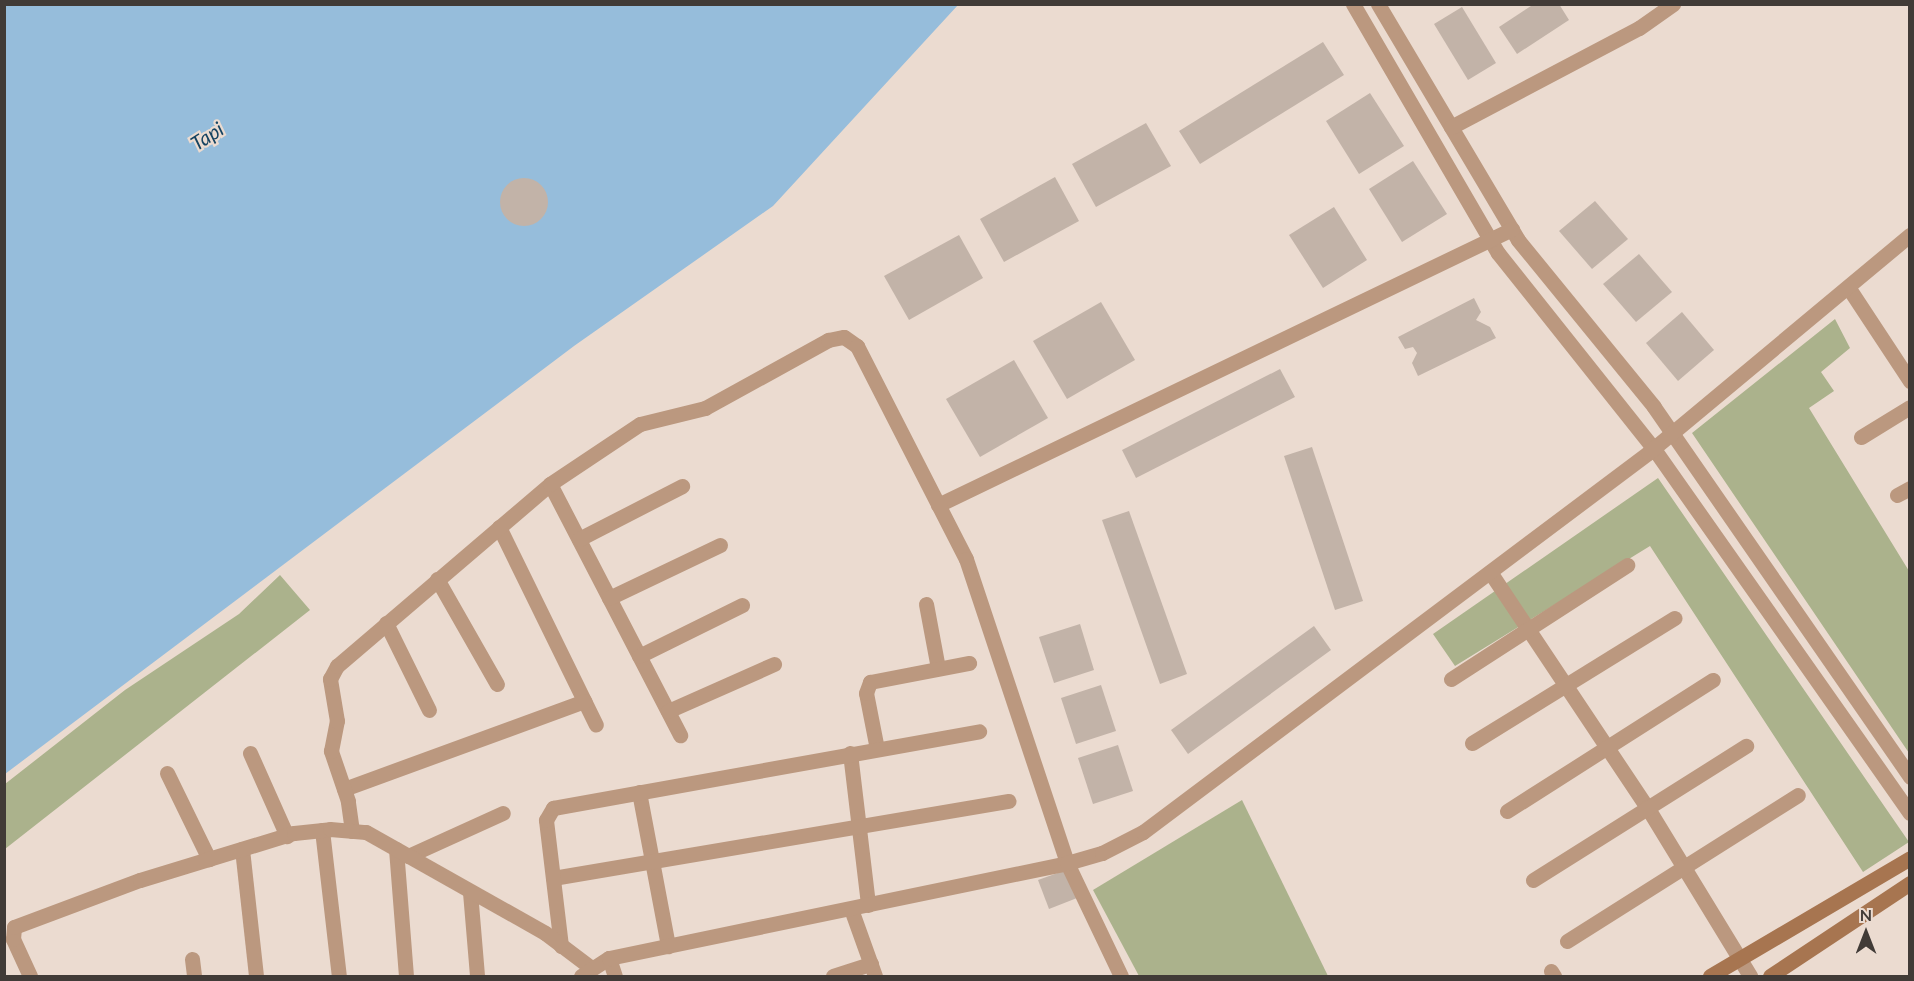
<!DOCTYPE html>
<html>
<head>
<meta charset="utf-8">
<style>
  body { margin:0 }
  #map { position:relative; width:1914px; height:981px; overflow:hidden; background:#ebdbd0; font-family:Lato,sans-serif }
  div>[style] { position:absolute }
  .green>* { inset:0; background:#abb28c }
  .water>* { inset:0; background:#96bddb }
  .building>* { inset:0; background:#c2b3a8 }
  .round { border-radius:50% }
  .street>* { height:15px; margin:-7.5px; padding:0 7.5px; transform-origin:7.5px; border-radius:7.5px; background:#bb987f }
  .secondary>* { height:15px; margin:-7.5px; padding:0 7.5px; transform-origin:7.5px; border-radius:7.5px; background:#a77550 }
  span { translate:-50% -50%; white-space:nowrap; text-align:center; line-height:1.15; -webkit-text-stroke:4.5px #ebdbd0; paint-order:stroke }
  .water-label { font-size:20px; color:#154361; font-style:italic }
  .frame { position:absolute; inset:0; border:6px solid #413b37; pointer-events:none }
  .north { position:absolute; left:1836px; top:903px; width:60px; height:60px; -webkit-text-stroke:4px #ebdbd0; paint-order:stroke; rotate:0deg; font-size:16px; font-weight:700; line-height:24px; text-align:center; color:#413b37 }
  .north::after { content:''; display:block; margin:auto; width:21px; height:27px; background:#413b37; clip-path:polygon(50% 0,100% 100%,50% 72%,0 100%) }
</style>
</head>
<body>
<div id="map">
  <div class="green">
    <i style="clip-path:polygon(1835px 319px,1850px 348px,1821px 372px,1834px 391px,1809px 408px,1909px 571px,1909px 753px,1692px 433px)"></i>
    <i style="clip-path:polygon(1658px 478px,1909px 842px,1863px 872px,1650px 546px,1455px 666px,1433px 634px)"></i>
    <i style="clip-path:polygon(280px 575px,310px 610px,5px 849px,5px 784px,125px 690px,239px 614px)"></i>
    <i style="clip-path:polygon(1242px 800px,1328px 976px,1139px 976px,1093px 890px)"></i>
  </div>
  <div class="water">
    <i style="clip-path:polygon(5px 4px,958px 4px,958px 5px,773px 206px,574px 346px,5px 774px)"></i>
  </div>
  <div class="building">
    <i style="clip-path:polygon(1534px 4px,1559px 4px,1569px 20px,1517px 54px,1499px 27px)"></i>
    <i style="clip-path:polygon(1462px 7px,1496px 63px,1468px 80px,1434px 24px)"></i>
    <i style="clip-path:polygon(1323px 42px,1344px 75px,1200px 164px,1179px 131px)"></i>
    <i style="clip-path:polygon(1370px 93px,1404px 146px,1359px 174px,1326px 121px)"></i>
    <i style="clip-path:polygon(1146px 123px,1171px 166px,1096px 207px,1072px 164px)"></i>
    <i style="clip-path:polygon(1413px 161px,1447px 214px,1402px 242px,1369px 189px)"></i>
    <i style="clip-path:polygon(1055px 177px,1079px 221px,1004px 262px,980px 219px)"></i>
    <i class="round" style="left:500px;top:178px;width:48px;height:48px"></i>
    <i style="clip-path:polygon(1595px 201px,1628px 239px,1592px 269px,1559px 231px)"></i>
    <i style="clip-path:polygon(1334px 207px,1367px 260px,1323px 288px,1289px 235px)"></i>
    <i style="clip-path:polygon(959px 235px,983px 278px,909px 320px,884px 276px)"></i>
    <i style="clip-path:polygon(1639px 254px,1672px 292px,1636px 322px,1603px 284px)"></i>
    <i style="clip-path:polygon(1474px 298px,1481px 312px,1476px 320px,1490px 327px,1496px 338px,1418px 376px,1412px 363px,1417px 353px,1413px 347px,1405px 349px,1398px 337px)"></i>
    <i style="clip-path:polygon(1101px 302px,1135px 360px,1067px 399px,1033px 341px)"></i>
    <i style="clip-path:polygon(1682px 312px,1714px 350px,1678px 381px,1646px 343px)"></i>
    <i style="clip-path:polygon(1014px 360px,1048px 418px,980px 457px,946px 399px)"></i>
    <i style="clip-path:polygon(1280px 369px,1295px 397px,1136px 478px,1122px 450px)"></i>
    <i style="clip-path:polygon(1312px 447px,1363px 601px,1335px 610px,1284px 456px)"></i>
    <i style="clip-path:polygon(1129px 511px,1187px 674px,1160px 684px,1102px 520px)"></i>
    <i style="clip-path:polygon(1080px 624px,1094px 670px,1054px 683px,1039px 637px)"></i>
    <i style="clip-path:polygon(1314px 626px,1331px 650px,1188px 754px,1171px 730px)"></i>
    <i style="clip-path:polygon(1101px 685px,1116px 731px,1076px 744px,1061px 698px)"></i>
    <i style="clip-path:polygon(1118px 745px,1133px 791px,1093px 804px,1078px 758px)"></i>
    <i style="clip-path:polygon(1066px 870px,1077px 898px,1049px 909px,1038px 880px)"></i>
  </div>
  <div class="street">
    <i style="left:1353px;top:4px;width:288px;rotate:59.8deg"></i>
    <i style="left:1498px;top:253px;width:251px;rotate:51.5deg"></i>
    <i style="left:1654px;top:449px;width:445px;rotate:54.9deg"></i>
    <i style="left:1378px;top:4px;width:274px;rotate:59.3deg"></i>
    <i style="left:1518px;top:240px;width:215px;rotate:50.8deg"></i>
    <i style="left:1654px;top:407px;width:450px;rotate:55.3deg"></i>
    <i style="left:1451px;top:127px;width:212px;rotate:-27.8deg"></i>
    <i style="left:1639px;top:28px;width:42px;rotate:-35.2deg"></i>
    <i style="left:1848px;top:287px;width:113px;rotate:56.6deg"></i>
    <i style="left:1861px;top:437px;width:57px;rotate:-31.5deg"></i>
    <i style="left:550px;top:484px;width:283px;rotate:62.6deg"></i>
    <i style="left:1897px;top:495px;width:15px;rotate:-28deg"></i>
    <i style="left:938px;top:505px;width:637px;rotate:-25.68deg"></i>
    <i style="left:499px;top:527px;width:220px;rotate:63.9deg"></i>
    <i style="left:579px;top:539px;width:116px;rotate:-27.2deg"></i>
    <i style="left:1490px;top:572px;width:283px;rotate:56.3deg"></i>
    <i style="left:1647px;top:807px;width:198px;rotate:58.6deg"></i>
    <i style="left:437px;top:579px;width:121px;rotate:60.3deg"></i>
    <i style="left:609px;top:598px;width:123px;rotate:-25.5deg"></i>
    <i style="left:926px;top:604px;width:65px;rotate:79.4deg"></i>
    <i style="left:386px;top:623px;width:97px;rotate:63.7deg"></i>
    <i style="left:639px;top:656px;width:115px;rotate:-26.3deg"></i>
    <i style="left:1451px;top:679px;width:210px;rotate:-32.9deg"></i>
    <i style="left:668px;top:711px;width:116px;rotate:-23.9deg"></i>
    <i style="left:1472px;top:743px;width:238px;rotate:-31.7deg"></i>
    <i style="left:877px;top:749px;width:57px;rotate:-101.1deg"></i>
    <i style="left:866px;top:693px;width:12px;rotate:-70deg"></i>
    <i style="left:870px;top:682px;width:101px;rotate:-10.9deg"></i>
    <i style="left:250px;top:753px;width:91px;rotate:66deg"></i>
    <i style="left:850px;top:753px;width:153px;rotate:83.2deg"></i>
    <i style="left:167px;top:773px;width:96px;rotate:64deg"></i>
    <i style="left:344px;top:789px;width:256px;rotate:-20.1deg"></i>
    <i style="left:639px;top:792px;width:157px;rotate:79.3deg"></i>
    <i style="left:1507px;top:811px;width:244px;rotate:-32.5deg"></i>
    <i style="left:322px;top:830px;width:147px;rotate:83.4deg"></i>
    <i style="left:352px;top:831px;width:30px;rotate:-98deg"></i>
    <i style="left:348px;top:801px;width:53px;rotate:-108.8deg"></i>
    <i style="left:331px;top:751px;width:31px;rotate:-79deg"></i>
    <i style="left:337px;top:721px;width:43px;rotate:-99.5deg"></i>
    <i style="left:330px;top:679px;width:15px;rotate:-62deg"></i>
    <i style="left:337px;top:666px;width:280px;rotate:-40.5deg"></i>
    <i style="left:550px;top:484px;width:108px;rotate:-33.7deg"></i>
    <i style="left:640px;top:424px;width:67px;rotate:-13.8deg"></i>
    <i style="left:705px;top:408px;width:141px;rotate:-28.9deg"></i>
    <i style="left:828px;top:340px;width:16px;rotate:-11deg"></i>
    <i style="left:844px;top:337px;width:16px;rotate:35deg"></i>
    <i style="left:857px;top:346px;width:239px;rotate:62.9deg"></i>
    <i style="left:966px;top:559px;width:320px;rotate:71.6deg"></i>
    <i style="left:1067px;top:863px;width:125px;rotate:64.5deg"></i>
    <i style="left:242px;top:849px;width:128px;rotate:83.7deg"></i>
    <i style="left:396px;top:849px;width:127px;rotate:85.5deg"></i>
    <i style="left:408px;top:856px;width:104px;rotate:-24.4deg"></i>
    <i style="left:553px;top:878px;width:462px;rotate:-9.6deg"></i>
    <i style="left:1533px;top:880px;width:252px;rotate:-32.2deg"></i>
    <i style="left:470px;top:892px;width:84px;rotate:85.2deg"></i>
    <i style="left:851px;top:909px;width:71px;rotate:70.3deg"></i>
    <i style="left:1567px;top:941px;width:273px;rotate:-32.3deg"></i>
    <i style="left:561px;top:946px;width:127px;rotate:-96.8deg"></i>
    <i style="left:546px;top:820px;width:14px;rotate:-60deg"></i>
    <i style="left:553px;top:808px;width:433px;rotate:-10.2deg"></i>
    <i style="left:609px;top:958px;width:19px;rotate:72deg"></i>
    <i style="left:192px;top:959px;width:17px;rotate:83deg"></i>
    <i style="left:1551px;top:971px;width:6px;rotate:59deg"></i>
    <i style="left:30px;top:976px;width:41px;rotate:-114.7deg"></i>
    <i style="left:13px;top:939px;width:12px;rotate:-85deg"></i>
    <i style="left:14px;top:927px;width:134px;rotate:-20.5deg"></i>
    <i style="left:140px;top:880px;width:161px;rotate:-17deg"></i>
    <i style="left:294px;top:833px;width:36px;rotate:-6deg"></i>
    <i style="left:330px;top:829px;width:36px;rotate:5deg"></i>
    <i style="left:366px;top:832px;width:206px;rotate:29.4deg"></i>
    <i style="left:545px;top:933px;width:56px;rotate:37.1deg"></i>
    <i style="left:581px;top:976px;width:33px;rotate:-33deg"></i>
    <i style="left:609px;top:958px;width:468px;rotate:-11.7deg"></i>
    <i style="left:1067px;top:863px;width:36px;rotate:-16deg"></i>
    <i style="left:1102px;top:853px;width:46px;rotate:-27.1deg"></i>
    <i style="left:1143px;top:832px;width:631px;rotate:-36.89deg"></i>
    <i style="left:1648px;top:453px;width:341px;rotate:-39.8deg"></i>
    <i style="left:833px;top:976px;width:40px;rotate:-18deg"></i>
  </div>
  <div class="secondary">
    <i style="left:1710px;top:976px;width:232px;rotate:-30.5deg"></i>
    <i style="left:1770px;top:976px;width:168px;rotate:-33.6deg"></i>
  </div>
  <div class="water-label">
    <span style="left:207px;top:136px;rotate:-33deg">Tapi</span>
  </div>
  <div class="frame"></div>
  <div class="north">N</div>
</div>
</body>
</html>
